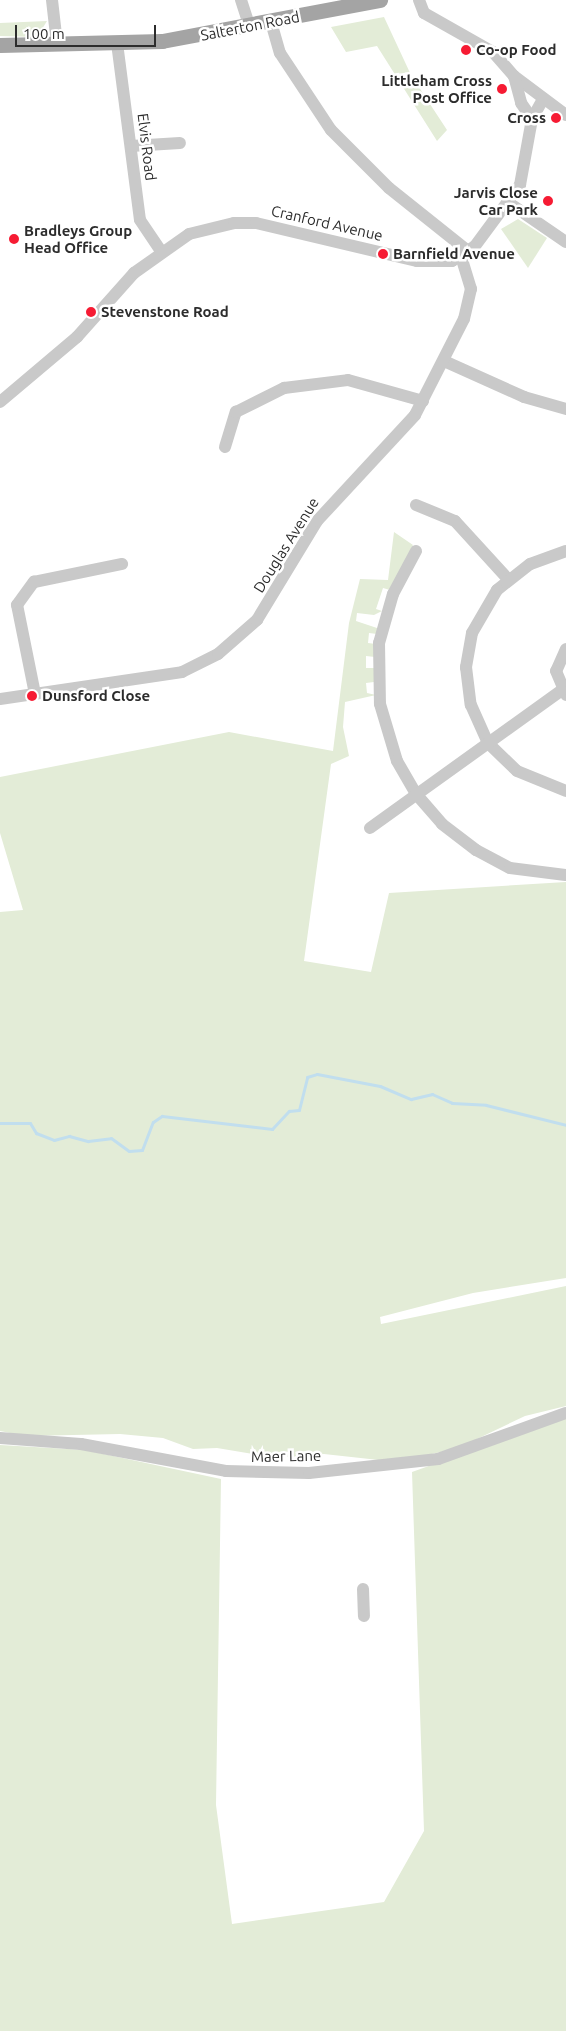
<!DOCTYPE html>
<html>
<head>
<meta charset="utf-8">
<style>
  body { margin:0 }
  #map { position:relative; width:566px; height:2031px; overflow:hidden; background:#fff; font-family:Ubuntu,sans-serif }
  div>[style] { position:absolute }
  .green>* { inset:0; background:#e3ecd7 }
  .stream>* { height:3px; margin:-1.5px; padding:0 1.5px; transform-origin:1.5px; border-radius:1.5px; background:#c1deee }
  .minor>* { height:12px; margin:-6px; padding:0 6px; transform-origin:6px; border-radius:6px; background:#c9c9c9 }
  .major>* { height:15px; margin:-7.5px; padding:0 7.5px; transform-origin:7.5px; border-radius:7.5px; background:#a4a4a4 }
  .dots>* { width:14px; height:14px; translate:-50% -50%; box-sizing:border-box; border:2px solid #fff; border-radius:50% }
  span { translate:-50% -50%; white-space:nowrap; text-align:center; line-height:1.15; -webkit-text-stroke:5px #fff; paint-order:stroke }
  .street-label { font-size:15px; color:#2c2c2c }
  .poi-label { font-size:15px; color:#2c2c2c; font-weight:700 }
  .left { translate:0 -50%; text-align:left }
  .right { translate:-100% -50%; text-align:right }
  .scale { position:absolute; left:15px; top:25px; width:141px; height:22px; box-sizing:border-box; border:2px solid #2c2c2c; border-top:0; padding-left:6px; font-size:15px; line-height:18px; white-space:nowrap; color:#2c2c2c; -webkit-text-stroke:4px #fff; paint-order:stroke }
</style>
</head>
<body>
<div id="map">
  <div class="green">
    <i style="clip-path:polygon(384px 17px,411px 75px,447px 130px,437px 141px,377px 46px,346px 52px,331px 27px)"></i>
    <i style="clip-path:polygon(47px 21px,37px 37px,0 36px,0 23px)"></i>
    <i style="clip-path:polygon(518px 219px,547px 238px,528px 268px,501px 229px)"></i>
    <i style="clip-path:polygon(394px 532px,413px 545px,390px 590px,383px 588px,376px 609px,382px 611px,374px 615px,357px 613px,356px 621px,377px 628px,377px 634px,369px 633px,368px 643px,376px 644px,375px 657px,366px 656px,366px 668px,375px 668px,374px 682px,366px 683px,367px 693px,376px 695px,345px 702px,343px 727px,349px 756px,331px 764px,304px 961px,371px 972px,389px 893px,566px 882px,566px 1278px,473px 1293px,380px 1317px,381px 1324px,566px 1286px,566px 1406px,525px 1416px,458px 1448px,397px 1462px,324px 1454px,276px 1458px,217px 1448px,193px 1449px,163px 1438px,120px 1434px,26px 1436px,0 1431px,0 912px,23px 910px,0 833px,0 777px,229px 732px,333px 751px,349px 623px,360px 579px,388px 580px)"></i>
    <i style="clip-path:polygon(566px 1417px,566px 2031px,0 2031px,0 1445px,85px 1450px,221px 1479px,216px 1805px,232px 1924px,384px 1902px,424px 1831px,412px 1472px)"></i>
  </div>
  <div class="stream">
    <i style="left:0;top:1123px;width:30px"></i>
    <i style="left:30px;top:1123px;width:12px;rotate:59deg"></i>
    <i style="left:36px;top:1133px;width:19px;rotate:21deg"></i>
    <i style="left:54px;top:1140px;width:16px;rotate:-15deg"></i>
    <i style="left:69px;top:1136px;width:20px;rotate:15deg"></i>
    <i style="left:88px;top:1141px;width:23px;rotate:-7deg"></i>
    <i style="left:111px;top:1138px;width:22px;rotate:36deg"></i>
    <i style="left:129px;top:1151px;width:13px;rotate:-4deg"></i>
    <i style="left:142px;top:1150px;width:30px;rotate:-69deg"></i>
    <i style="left:153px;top:1122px;width:11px;rotate:-34deg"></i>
    <i style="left:162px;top:1116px;width:111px;rotate:6.7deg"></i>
    <i style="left:272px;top:1129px;width:25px;rotate:-47deg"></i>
    <i style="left:289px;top:1111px;width:10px;rotate:-6deg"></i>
    <i style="left:299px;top:1110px;width:34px;rotate:-76deg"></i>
    <i style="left:307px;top:1077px;width:10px;rotate:-17deg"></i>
    <i style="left:317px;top:1074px;width:64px;rotate:10.8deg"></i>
    <i style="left:380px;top:1086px;width:34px;rotate:23deg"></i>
    <i style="left:411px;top:1099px;width:22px;rotate:-13deg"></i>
    <i style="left:432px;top:1094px;width:22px;rotate:24deg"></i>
    <i style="left:452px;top:1103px;width:34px;rotate:3deg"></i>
    <i style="left:486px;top:1105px;width:82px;rotate:14deg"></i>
  </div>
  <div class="minor">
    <i style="left:52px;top:0;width:44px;rotate:83.5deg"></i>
    <i style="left:241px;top:0;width:28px;rotate:72deg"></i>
    <i style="left:419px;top:0;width:14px;rotate:69deg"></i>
    <i style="left:424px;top:13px;width:79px;rotate:29.5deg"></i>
    <i style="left:493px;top:52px;width:32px;rotate:49deg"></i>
    <i style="left:514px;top:76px;width:65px;rotate:36.9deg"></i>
    <i style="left:271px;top:22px;width:32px;rotate:74deg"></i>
    <i style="left:280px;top:53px;width:92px;rotate:56.5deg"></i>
    <i style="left:331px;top:130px;width:82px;rotate:45deg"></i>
    <i style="left:389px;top:188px;width:101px;rotate:38.6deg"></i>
    <i style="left:117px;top:43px;width:178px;rotate:82.6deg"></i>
    <i style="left:140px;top:220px;width:36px;rotate:56deg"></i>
    <i style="left:514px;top:76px;width:28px;rotate:75deg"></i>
    <i style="left:521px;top:103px;width:19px;rotate:55deg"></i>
    <i style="left:131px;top:146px;width:49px;rotate:-3.5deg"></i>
    <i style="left:509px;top:203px;width:69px;rotate:34.4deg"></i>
    <i style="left:444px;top:361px;width:88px;rotate:24.2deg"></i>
    <i style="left:524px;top:397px;width:44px;rotate:15.9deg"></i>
    <i style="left:0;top:402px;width:101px;rotate:-40.2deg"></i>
    <i style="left:77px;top:337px;width:86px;rotate:-48.3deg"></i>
    <i style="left:134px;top:273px;width:67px;rotate:-35.3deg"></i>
    <i style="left:189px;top:234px;width:46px;rotate:-13.7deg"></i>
    <i style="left:234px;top:223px;width:22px"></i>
    <i style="left:256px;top:223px;width:165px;rotate:13.3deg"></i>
    <i style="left:417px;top:261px;width:35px"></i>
    <i style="left:452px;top:261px;width:27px;rotate:-33deg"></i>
    <i style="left:475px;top:246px;width:76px;rotate:-53.6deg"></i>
    <i style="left:520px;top:185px;width:67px;rotate:-79.7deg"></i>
    <i style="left:532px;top:119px;width:23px;rotate:-61deg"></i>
    <i style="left:225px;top:447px;width:37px;rotate:-73deg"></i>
    <i style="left:236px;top:412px;width:54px;rotate:-26.6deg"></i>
    <i style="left:284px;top:388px;width:64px;rotate:-7.1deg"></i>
    <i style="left:348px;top:380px;width:78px;rotate:15.6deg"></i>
    <i style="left:416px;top:505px;width:42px;rotate:22.3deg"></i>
    <i style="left:455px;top:521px;width:79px;rotate:47.6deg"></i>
    <i style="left:416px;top:551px;width:49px;rotate:118.1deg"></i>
    <i style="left:393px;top:594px;width:51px;rotate:105.9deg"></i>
    <i style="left:379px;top:643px;width:61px;rotate:89.1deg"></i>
    <i style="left:380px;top:704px;width:59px;rotate:73.4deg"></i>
    <i style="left:397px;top:761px;width:39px;rotate:60deg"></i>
    <i style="left:417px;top:795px;width:38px;rotate:49deg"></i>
    <i style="left:442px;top:824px;width:43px;rotate:37.4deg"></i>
    <i style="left:476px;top:850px;width:38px;rotate:28deg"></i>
    <i style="left:510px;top:868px;width:56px;rotate:7.1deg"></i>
    <i style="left:566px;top:551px;width:38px;rotate:160deg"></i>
    <i style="left:530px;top:564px;width:42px;rotate:141.8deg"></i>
    <i style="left:497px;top:590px;width:50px;rotate:120.2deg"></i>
    <i style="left:472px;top:633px;width:35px;rotate:100deg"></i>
    <i style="left:466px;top:667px;width:38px;rotate:83deg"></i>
    <i style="left:471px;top:705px;width:42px;rotate:65.9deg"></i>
    <i style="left:488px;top:743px;width:40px;rotate:44deg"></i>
    <i style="left:517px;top:771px;width:53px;rotate:22.2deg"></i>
    <i style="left:566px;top:649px;width:24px;rotate:114deg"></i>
    <i style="left:556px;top:671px;width:26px;rotate:67deg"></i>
    <i style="left:35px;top:694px;width:91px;rotate:-101.4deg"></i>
    <i style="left:17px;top:605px;width:29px;rotate:-54deg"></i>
    <i style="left:34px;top:582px;width:90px;rotate:-11.6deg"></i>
    <i style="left:0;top:699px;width:184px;rotate:-8.4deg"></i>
    <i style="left:182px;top:672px;width:40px;rotate:-26.6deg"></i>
    <i style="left:218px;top:654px;width:52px;rotate:-41.1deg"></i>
    <i style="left:257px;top:620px;width:116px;rotate:-58.8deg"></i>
    <i style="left:317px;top:521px;width:144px;rotate:-47.2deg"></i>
    <i style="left:415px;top:415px;width:108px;rotate:-63deg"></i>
    <i style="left:464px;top:319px;width:31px;rotate:-77deg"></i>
    <i style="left:471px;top:289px;width:34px;rotate:-107deg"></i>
    <i style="left:370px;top:828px;width:235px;rotate:-35.7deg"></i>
    <i style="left:0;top:1438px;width:81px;rotate:4.2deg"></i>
    <i style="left:81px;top:1444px;width:147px;rotate:10.5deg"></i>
    <i style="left:226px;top:1471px;width:83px;rotate:1.4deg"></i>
    <i style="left:309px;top:1473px;width:130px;rotate:-6.2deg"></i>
    <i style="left:438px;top:1459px;width:136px;rotate:-19.8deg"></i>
    <i style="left:363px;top:1589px;width:27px;rotate:88deg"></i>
  </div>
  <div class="major">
    <i style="left:0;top:45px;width:162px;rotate:-1.4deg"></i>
    <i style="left:162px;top:41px;width:222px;rotate:-10.7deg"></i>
  </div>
  <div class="dots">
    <i style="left:466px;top:50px;background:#f61b33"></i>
    <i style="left:502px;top:89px;background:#f61b33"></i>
    <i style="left:556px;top:118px;background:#f61b33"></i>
    <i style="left:548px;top:201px;background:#f61b33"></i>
    <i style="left:14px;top:239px;background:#f61b33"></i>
    <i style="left:383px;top:254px;background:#f61b33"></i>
    <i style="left:91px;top:312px;background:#f61b33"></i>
    <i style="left:32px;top:696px;background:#f61b33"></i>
  </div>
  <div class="street-label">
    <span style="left:250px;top:26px;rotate:-11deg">Salterton Road</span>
    <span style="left:147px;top:147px;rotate:83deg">Elvis Road</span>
    <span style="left:327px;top:223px;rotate:13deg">Cranford Avenue</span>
    <span style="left:286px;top:545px;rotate:-58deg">Douglas Avenue</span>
    <span style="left:286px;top:1456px;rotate:-1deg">Maer Lane</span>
  </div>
  <div class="poi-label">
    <span class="left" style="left:476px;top:50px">Co-op Food</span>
    <span class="right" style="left:492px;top:89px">Littleham Cross<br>Post Office</span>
    <span class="right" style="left:546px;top:118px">Cross</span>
    <span class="right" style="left:538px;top:201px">Jarvis Close<br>Car Park</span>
    <span class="left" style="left:24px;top:239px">Bradleys Group<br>Head Office</span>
    <span class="left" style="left:393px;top:254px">Barnfield Avenue</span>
    <span class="left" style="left:101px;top:312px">Stevenstone Road</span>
    <span class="left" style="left:42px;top:696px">Dunsford Close</span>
  </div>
  <div class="scale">100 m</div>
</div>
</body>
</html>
